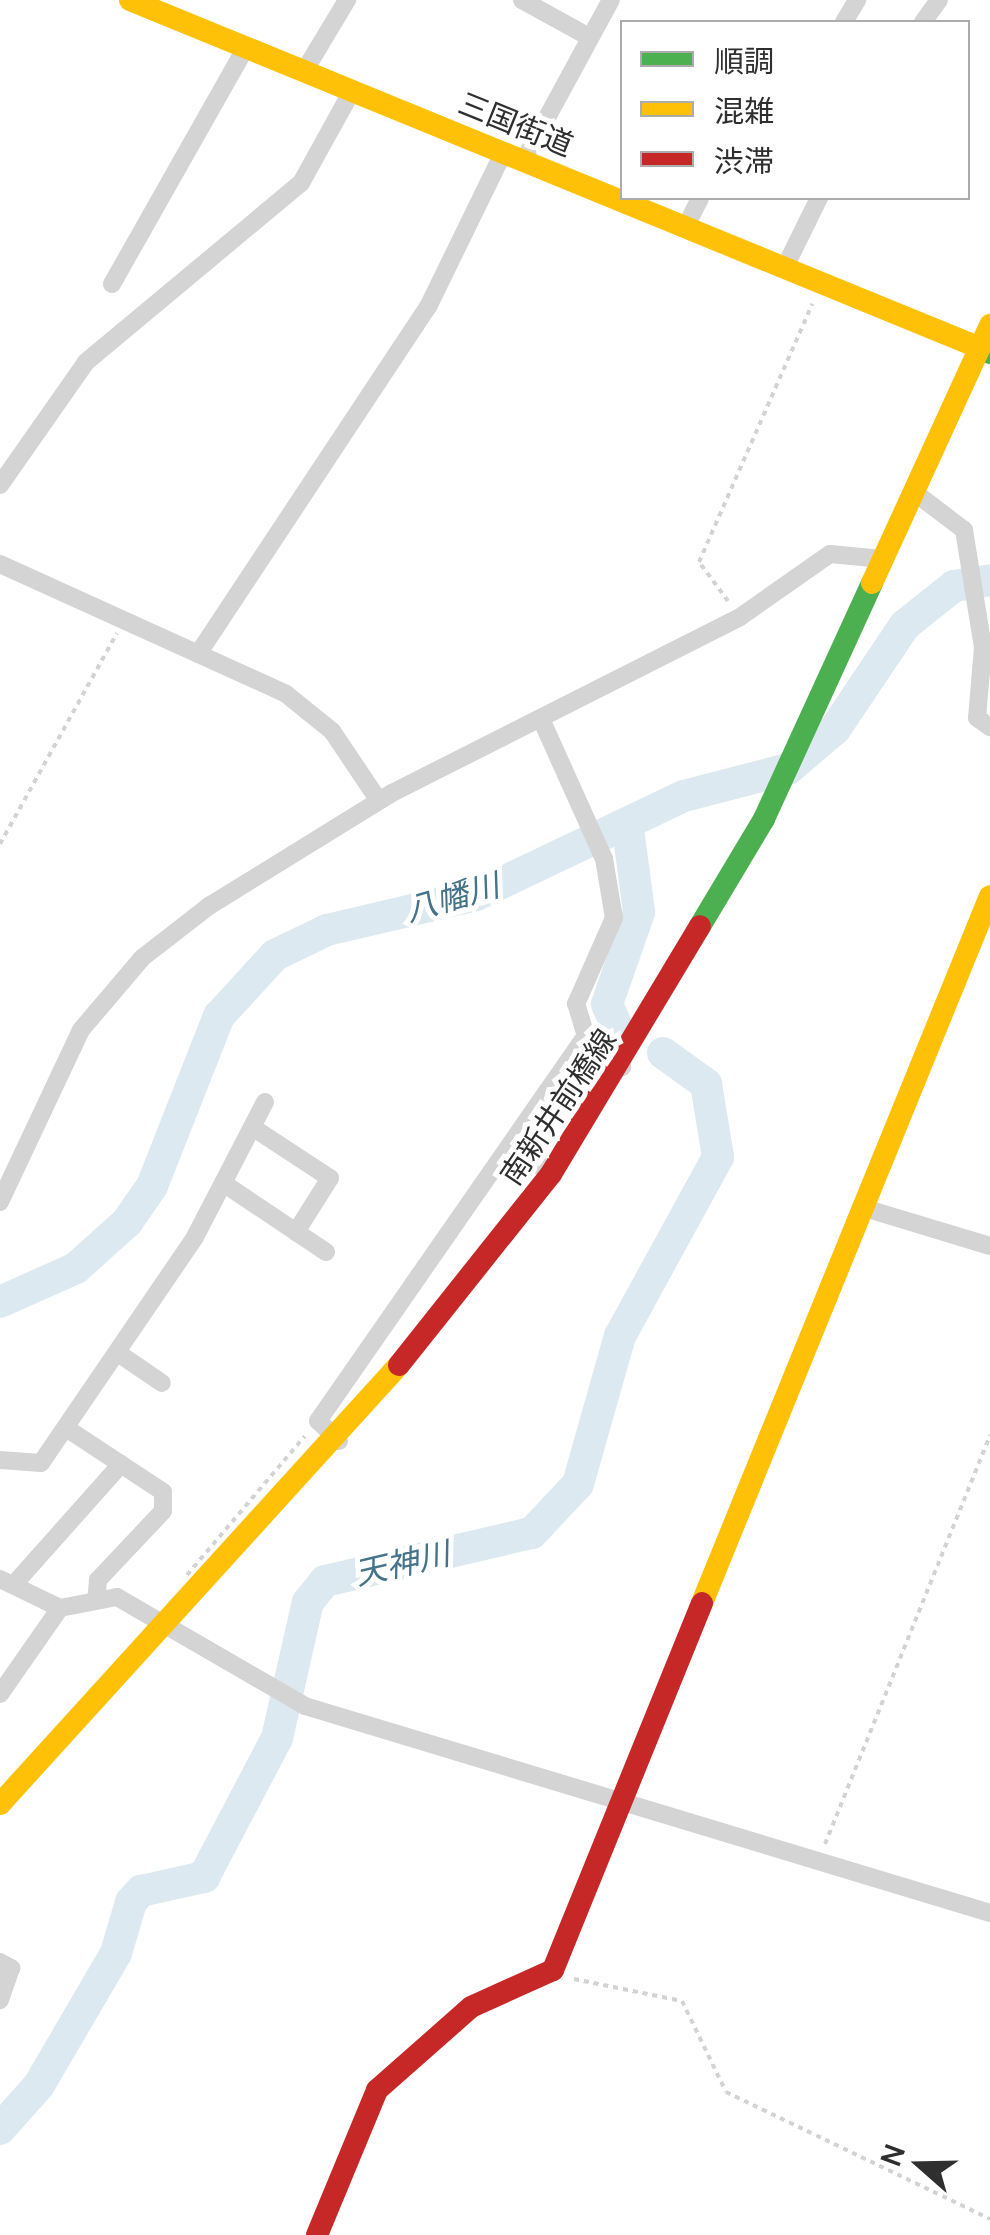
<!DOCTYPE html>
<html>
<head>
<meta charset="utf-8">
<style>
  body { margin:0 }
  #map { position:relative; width:990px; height:2235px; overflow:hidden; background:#fff; font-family:Manrope,"Noto Sans JP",sans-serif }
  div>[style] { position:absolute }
  .river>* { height:32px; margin:-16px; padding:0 16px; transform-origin:16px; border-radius:16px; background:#dce9f0 }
  .path>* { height:4px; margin-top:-2px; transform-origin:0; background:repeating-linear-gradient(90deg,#d3d3d3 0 5px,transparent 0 10px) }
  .street>* { height:18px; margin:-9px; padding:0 9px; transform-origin:9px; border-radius:9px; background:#d4d4d4 }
  .fast>* { height:22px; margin:-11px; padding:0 11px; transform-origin:11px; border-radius:11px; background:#4caf50 }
  .slow>* { height:22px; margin:-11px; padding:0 11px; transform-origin:11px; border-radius:11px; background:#ffc107 }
  .jam>* { height:22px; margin:-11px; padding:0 11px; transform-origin:11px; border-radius:11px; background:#c62828 }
  span { translate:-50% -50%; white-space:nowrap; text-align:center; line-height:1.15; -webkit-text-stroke:10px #fff; paint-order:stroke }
  .street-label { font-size:30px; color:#2f2f2f }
  .water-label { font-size:32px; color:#44738a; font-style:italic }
  .legend { position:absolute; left:620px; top:20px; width:350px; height:180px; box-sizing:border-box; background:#fff; border:2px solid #acacac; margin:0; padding:12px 18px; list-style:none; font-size:30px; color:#2f2f2f }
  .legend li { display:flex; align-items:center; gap:20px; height:50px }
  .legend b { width:50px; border:2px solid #acacac }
  .north { position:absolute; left:870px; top:2115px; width:100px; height:100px; -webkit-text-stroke:8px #fff; paint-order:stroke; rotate:290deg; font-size:28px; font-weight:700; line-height:40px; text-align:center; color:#2f2f2f }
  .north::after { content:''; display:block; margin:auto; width:35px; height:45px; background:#2f2f2f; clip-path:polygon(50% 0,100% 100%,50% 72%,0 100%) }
</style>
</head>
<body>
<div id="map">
  <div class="river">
    <i style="left:618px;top:1029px;width:27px;rotate:-114deg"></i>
    <i style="left:607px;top:1004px;width:97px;rotate:-70.8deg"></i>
    <i style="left:639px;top:912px;width:85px;rotate:-97.5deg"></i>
    <i style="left:0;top:1302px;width:83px;rotate:-24.1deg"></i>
    <i style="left:76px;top:1268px;width:69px;rotate:-42deg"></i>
    <i style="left:127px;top:1222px;width:44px;rotate:-55.2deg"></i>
    <i style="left:152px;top:1186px;width:183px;rotate:-68.5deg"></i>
    <i style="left:219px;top:1016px;width:83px;rotate:-47.4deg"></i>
    <i style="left:275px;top:955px;width:58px;rotate:-25.7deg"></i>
    <i style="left:327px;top:930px;width:153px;rotate:-13.2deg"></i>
    <i style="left:476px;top:895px;width:230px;rotate:-25.5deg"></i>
    <i style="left:684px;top:796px;width:107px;rotate:-14.6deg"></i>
    <i style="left:788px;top:769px;width:62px;rotate:-40.4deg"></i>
    <i style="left:835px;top:729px;width:125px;rotate:-56.1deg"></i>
    <i style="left:905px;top:625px;width:63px;rotate:-38.5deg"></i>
    <i style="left:954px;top:586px;width:36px;rotate:-9deg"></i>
    <i style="left:0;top:2129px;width:59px;rotate:-48.4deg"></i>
    <i style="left:39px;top:2085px;width:153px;rotate:-59.7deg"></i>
    <i style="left:116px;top:1953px;width:53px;rotate:-73.6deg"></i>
    <i style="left:131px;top:1902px;width:15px;rotate:-48deg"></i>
    <i style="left:141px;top:1891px;width:65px;rotate:-12.5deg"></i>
    <i style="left:204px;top:1877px;width:157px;rotate:-62.3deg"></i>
    <i style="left:277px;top:1738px;width:139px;rotate:-77.2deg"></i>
    <i style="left:308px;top:1602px;width:27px;rotate:-51deg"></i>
    <i style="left:325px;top:1581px;width:212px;rotate:-13.1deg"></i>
    <i style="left:532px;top:1533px;width:67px;rotate:-46.8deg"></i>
    <i style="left:578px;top:1484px;width:154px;rotate:-74.2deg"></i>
    <i style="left:620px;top:1336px;width:204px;rotate:-61.3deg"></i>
    <i style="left:718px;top:1157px;width:74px;rotate:-99.3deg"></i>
    <i style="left:706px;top:1084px;width:53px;rotate:-144.2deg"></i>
  </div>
  <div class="path">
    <i style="left:728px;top:601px;width:49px;rotate:-126.6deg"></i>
    <i style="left:699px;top:562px;width:282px;rotate:-66.3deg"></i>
    <i style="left:0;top:844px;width:241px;rotate:-61deg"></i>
    <i style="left:187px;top:1575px;width:182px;rotate:-49.7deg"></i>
    <i style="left:825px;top:1844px;width:441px;rotate:-68deg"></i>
    <i style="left:574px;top:1979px;width:110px;rotate:11.5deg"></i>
    <i style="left:682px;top:2001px;width:101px;rotate:64.2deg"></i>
    <i style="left:726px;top:2092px;width:293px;rotate:25.7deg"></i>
  </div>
  <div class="street">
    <i style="left:522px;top:0;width:77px;rotate:28.9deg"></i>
    <i style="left:844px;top:22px;width:26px;rotate:-59deg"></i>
    <i style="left:923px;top:22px;width:27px;rotate:-54deg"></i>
    <i style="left:305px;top:70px;width:82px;rotate:-59deg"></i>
    <i style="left:524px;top:160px;width:182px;rotate:-61.5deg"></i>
    <i style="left:687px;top:224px;width:29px;rotate:-63deg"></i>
    <i style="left:786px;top:265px;width:75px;rotate:-63.8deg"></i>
    <i style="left:112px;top:284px;width:272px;rotate:-60.5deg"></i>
    <i style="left:0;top:485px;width:150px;rotate:-55deg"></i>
    <i style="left:86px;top:362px;width:280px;rotate:-39.8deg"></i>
    <i style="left:301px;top:183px;width:107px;rotate:-61deg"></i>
    <i style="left:914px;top:492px;width:63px;rotate:37.2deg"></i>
    <i style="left:964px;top:530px;width:119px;rotate:80.8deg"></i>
    <i style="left:983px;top:647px;width:71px;rotate:94.8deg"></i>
    <i style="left:977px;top:718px;width:16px;rotate:35deg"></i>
    <i style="left:0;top:564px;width:314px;rotate:24.4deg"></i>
    <i style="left:286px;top:694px;width:59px;rotate:38.8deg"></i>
    <i style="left:332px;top:731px;width:84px;rotate:56.1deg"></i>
    <i style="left:198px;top:654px;width:416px;rotate:-56.5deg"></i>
    <i style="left:428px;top:307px;width:171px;rotate:-64deg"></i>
    <i style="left:582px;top:1045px;width:46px;rotate:28.8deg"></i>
    <i style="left:252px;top:1127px;width:93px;rotate:33.2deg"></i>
    <i style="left:330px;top:1178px;width:64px;rotate:122.2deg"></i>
    <i style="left:516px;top:1148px;width:44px;rotate:36.6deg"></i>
    <i style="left:223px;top:1183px;width:124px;rotate:33.8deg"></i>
    <i style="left:0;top:1202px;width:190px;rotate:-64.8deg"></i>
    <i style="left:81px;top:1030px;width:94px;rotate:-49.7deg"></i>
    <i style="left:142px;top:958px;width:85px;rotate:-37.8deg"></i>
    <i style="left:209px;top:906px;width:215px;rotate:-31.7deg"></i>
    <i style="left:392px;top:793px;width:390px;rotate:-26.8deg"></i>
    <i style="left:740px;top:617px;width:110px;rotate:-35deg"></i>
    <i style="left:830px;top:554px;width:53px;rotate:5.4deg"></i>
    <i style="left:861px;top:1207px;width:135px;rotate:16.8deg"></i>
    <i style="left:118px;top:1353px;width:53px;rotate:34.3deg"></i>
    <i style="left:66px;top:1428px;width:116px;rotate:33.4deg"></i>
    <i style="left:163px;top:1492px;width:19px;rotate:90deg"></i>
    <i style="left:163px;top:1511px;width:95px;rotate:133.3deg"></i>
    <i style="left:98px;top:1580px;width:21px;rotate:95deg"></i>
    <i style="left:339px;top:1441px;width:29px;rotate:-136deg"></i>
    <i style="left:318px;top:1421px;width:469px;rotate:-55.2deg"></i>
    <i style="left:586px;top:1036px;width:34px;rotate:-107deg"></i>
    <i style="left:576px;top:1004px;width:94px;rotate:-66.2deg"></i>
    <i style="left:614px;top:918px;width:60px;rotate:-99.6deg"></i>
    <i style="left:604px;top:859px;width:149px;rotate:-114.2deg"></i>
    <i style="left:0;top:1460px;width:41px;rotate:4.2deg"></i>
    <i style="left:41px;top:1463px;width:273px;rotate:-55.7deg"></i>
    <i style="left:195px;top:1237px;width:152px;rotate:-62.6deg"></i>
    <i style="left:0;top:1579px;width:67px;rotate:25.8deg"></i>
    <i style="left:60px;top:1608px;width:58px;rotate:-10.9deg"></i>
    <i style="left:117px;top:1597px;width:217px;rotate:30.1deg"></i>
    <i style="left:305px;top:1706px;width:716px;rotate:16.81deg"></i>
    <i style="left:16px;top:1582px;width:158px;rotate:-48.3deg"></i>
    <i style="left:0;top:1694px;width:105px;rotate:-55.1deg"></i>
    <i style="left:0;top:1962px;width:13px;rotate:29deg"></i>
    <i style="left:11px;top:1968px;width:34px;rotate:109deg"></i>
  </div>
  <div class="fast">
    <i style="left:980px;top:348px;width:11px;rotate:27deg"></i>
    <i style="left:700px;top:926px;width:125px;rotate:-59.1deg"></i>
    <i style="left:764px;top:819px;width:260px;rotate:-65.4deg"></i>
  </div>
  <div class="slow">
    <i style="left:130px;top:0;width:918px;rotate:22.26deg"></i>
    <i style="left:872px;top:583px;width:284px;rotate:-65.4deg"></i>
    <i style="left:702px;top:1603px;width:763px;rotate:-67.84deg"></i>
    <i style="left:0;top:1804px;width:593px;rotate:-47.73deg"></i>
  </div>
  <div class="jam">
    <i style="left:399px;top:1365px;width:244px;rotate:-51.5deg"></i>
    <i style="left:551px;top:1174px;width:289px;rotate:-59deg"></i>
    <i style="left:317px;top:2235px;width:157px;rotate:-67.5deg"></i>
    <i style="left:377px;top:2090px;width:125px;rotate:-41.4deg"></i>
    <i style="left:471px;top:2007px;width:90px;rotate:-24.3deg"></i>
    <i style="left:553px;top:1970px;width:396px;rotate:-67.9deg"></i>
  </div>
  <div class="street-label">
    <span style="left:516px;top:124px;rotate:22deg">三国街道</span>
    <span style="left:558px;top:1107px;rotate:-56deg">南新井前橋線</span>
  </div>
  <div class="water-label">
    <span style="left:452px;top:897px;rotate:-16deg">八幡川</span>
    <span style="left:402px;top:1563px;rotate:-13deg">天神川</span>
  </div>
  <ul class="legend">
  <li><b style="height:12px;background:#4caf50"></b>順調</li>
  <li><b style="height:12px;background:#ffc107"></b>混雑</li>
  <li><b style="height:12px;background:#c62828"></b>渋滞</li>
  </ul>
  <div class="north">N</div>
</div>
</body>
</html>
